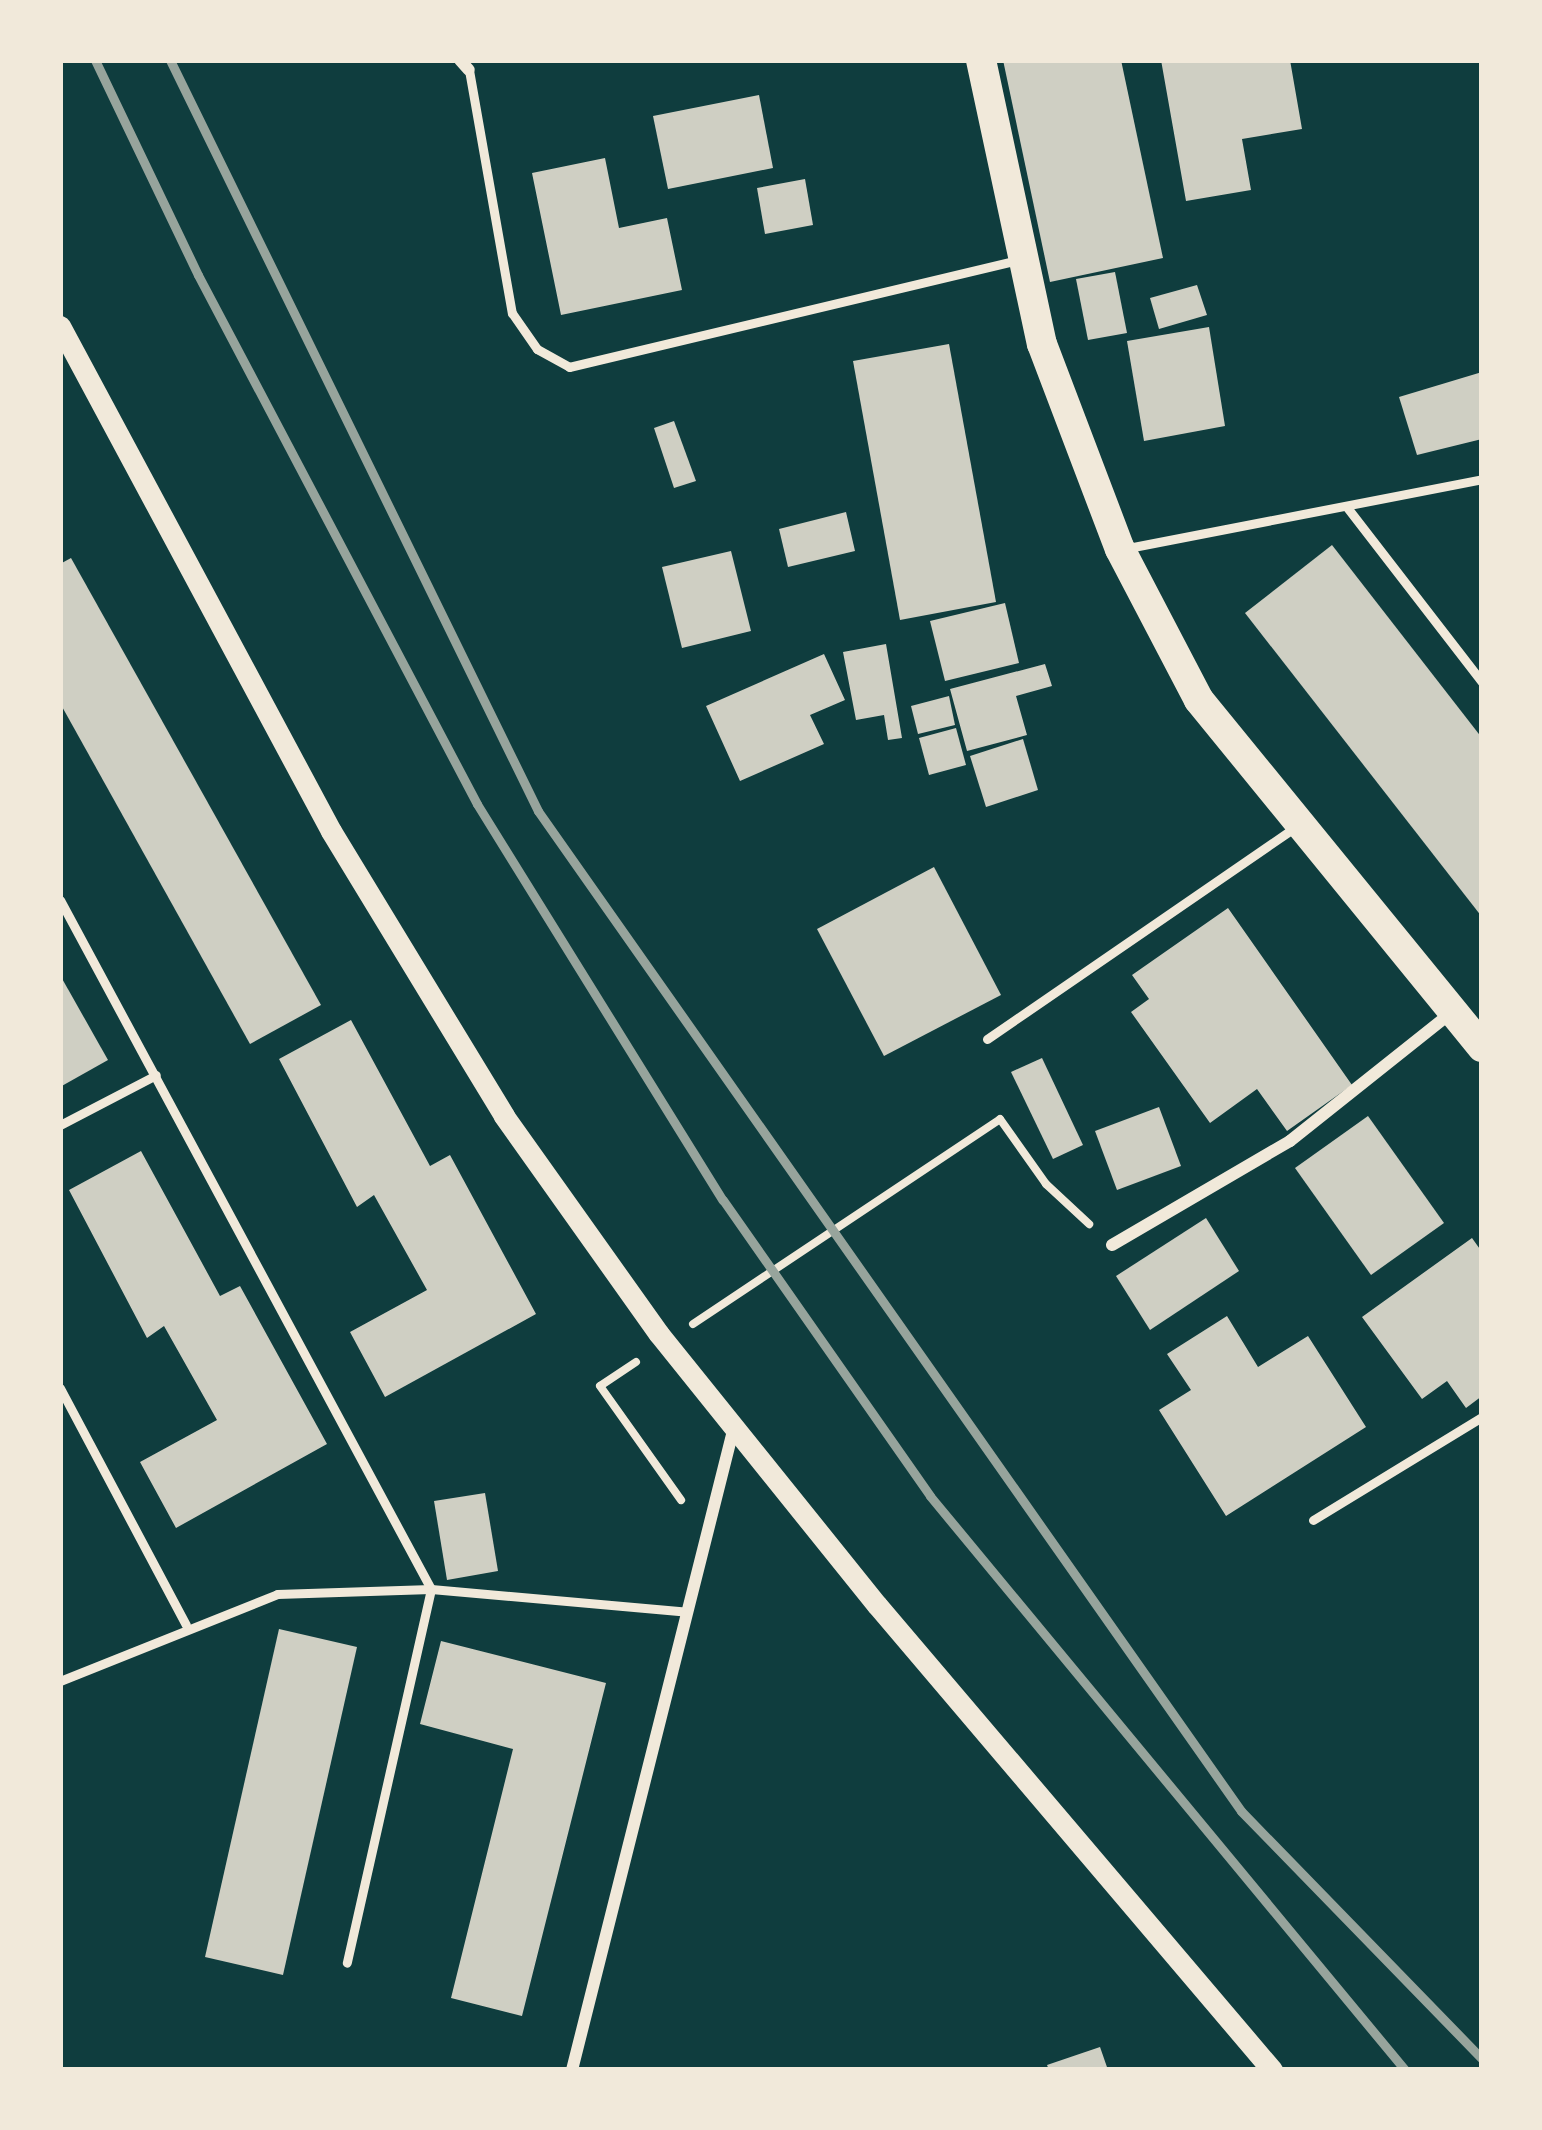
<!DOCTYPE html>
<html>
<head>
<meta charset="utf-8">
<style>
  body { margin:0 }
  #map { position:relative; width:1542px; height:2130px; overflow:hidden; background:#0f3d3e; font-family:"Alegreya Sans",sans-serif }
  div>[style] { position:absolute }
  .building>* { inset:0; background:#cfcfc3 }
  .path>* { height:8px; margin:-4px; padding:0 4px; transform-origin:4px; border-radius:4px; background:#f1e9da }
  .service>* { height:9px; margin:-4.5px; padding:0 4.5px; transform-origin:4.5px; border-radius:4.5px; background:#f1e9da }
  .minor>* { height:12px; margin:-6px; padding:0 6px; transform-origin:6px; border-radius:6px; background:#f1e9da }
  .tertiary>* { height:21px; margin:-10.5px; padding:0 10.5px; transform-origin:10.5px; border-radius:10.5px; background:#f1e9da }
  .primary>* { height:30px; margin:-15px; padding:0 15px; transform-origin:15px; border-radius:15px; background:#f1e9da }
  .rail>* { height:9px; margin:-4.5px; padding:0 4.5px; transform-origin:4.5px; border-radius:4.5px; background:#97a49c }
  span { translate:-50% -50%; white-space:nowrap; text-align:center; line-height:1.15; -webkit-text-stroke:12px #f1e9da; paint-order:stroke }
  .frame { position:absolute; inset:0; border:63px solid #f1e9da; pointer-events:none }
</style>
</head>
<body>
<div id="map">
  <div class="building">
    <i style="clip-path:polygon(1003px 60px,1121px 60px,1163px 258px,1050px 282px)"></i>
    <i style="clip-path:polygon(1161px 60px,1290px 60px,1302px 129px,1242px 139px,1251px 190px,1186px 201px)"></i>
    <i style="clip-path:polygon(759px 95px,773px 168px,668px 189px,653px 116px)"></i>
    <i style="clip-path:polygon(605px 158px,619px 228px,667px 218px,682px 290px,561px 315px,532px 173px)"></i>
    <i style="clip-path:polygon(805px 179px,813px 225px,765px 234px,757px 188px)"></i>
    <i style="clip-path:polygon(1115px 272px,1127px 333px,1088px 340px,1076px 279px)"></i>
    <i style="clip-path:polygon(1197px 285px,1207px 315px,1159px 329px,1150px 298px)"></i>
    <i style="clip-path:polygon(1209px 327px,1225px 426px,1144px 441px,1127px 341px)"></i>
    <i style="clip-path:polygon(949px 344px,996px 602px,900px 620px,853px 361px)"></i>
    <i style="clip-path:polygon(1482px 372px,1482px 439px,1417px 455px,1399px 397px)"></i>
    <i style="clip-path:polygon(674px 421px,696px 481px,674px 488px,654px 428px)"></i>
    <i style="clip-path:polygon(846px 512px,855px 551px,788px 567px,779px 529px)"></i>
    <i style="clip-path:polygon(1332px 545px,1482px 738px,1482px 917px,1245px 613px)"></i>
    <i style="clip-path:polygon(731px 551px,751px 631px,682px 648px,662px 567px)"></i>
    <i style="clip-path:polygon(71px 558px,321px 1005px,250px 1044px,60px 703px,60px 564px)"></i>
    <i style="clip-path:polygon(1005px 603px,1019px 663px,945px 681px,930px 621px)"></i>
    <i style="clip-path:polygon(886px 644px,902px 738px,888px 740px,884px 715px,856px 720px,843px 652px)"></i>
    <i style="clip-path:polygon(824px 654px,845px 700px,810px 715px,824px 744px,740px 781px,706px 706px)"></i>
    <i style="clip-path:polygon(1045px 664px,1052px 686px,1016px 696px,1027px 735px,967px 751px,950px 689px)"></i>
    <i style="clip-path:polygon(949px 696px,955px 725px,918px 734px,911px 706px)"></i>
    <i style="clip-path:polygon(956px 728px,966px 765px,929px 775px,919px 738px)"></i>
    <i style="clip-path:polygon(1023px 739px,1038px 790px,986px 807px,970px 756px)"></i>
    <i style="clip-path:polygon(934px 867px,1001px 995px,884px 1056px,817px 929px)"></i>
    <i style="clip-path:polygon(1228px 908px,1352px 1085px,1287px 1131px,1257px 1089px,1210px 1123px,1131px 1012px,1149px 999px,1132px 975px)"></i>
    <i style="clip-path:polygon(60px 975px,108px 1060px,60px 1087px)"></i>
    <i style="clip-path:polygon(351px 1020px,430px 1166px,450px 1155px,536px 1314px,385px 1397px,350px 1332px,427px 1290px,374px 1195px,357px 1207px,279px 1059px)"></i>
    <i style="clip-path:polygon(1042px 1058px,1083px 1145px,1053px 1159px,1011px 1072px)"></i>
    <i style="clip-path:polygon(1159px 1107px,1181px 1166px,1117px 1190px,1095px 1131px)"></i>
    <i style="clip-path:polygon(1368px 1116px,1444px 1223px,1371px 1275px,1295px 1168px)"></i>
    <i style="clip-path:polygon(141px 1151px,220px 1296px,240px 1286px,327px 1444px,176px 1528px,140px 1462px,217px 1420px,164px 1326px,147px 1338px,69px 1190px)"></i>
    <i style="clip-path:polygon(1206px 1218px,1239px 1271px,1150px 1330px,1116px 1276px)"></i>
    <i style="clip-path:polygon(1472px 1238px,1482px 1252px,1482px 1396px,1466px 1408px,1447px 1381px,1422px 1399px,1362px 1317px)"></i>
    <i style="clip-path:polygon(1227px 1316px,1258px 1367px,1308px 1336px,1366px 1427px,1226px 1516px,1159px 1410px,1191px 1390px,1167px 1354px)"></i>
    <i style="clip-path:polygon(485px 1493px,498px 1571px,447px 1580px,434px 1501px)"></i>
    <i style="clip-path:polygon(279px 1629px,357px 1647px,283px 1975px,205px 1957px)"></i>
    <i style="clip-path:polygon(441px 1641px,606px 1683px,522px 2016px,451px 1998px,513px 1749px,420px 1724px)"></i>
    <i style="clip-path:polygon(1100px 2047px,1108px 2070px,1049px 2070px,1047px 2065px)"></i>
  </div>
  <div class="path">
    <i style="left:693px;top:1324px;width:369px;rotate:-33.7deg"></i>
    <i style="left:1000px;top:1119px;width:80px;rotate:54.7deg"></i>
    <i style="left:1046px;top:1184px;width:59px;rotate:42.9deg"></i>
    <i style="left:636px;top:1362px;width:43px;rotate:146.3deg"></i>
    <i style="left:600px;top:1386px;width:140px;rotate:54.6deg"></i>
  </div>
  <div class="service">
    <i style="left:469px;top:70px;width:247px;rotate:80deg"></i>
    <i style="left:512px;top:313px;width:44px;rotate:55.2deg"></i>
    <i style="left:537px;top:349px;width:37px;rotate:29deg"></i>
    <i style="left:569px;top:367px;width:462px;rotate:-13.4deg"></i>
    <i style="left:1346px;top:506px;width:222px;rotate:52.3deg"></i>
    <i style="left:1128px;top:548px;width:361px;rotate:-11deg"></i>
    <i style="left:60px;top:900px;width:783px;rotate:61.7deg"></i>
    <i style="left:431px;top:1589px;width:383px;rotate:102.7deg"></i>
    <i style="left:987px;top:1039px;width:373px;rotate:-34.5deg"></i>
    <i style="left:60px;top:1125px;width:108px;rotate:-27.5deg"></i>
    <i style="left:60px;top:1388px;width:268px;rotate:62deg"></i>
    <i style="left:1313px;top:1520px;width:198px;rotate:-31.4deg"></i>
    <i style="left:60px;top:1681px;width:234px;rotate:-21.8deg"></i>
    <i style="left:277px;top:1594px;width:154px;rotate:-1.9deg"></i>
    <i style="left:431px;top:1589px;width:257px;rotate:5.1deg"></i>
  </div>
  <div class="minor">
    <i style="left:460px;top:60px;width:13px;rotate:48deg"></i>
    <i style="left:1112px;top:1245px;width:206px;rotate:-30.3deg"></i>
    <i style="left:1290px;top:1141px;width:207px;rotate:-38.5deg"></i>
    <i style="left:572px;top:2070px;width:663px;rotate:-75.86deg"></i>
  </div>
  <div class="tertiary">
    <i style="left:60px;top:326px;width:573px;rotate:61.78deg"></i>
    <i style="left:331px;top:831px;width:333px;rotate:58.7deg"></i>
    <i style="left:504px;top:1116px;width:267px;rotate:54.6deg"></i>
    <i style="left:659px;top:1334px;width:348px;rotate:51.2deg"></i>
    <i style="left:877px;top:1605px;width:610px;rotate:49.65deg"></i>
  </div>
  <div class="primary">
    <i style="left:981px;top:60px;width:290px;rotate:77.9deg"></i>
    <i style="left:1042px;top:344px;width:219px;rotate:69.2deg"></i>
    <i style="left:1120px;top:549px;width:170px;rotate:62.4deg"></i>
    <i style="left:1199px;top:700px;width:448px;rotate:50.8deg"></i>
  </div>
  <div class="rail">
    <i style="left:95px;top:60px;width:238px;rotate:64.4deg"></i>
    <i style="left:198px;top:275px;width:598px;rotate:62.19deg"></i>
    <i style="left:477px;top:804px;width:466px;rotate:58.2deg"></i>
    <i style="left:723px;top:1200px;width:361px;rotate:55deg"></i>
    <i style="left:930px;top:1496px;width:745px;rotate:50.39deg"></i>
    <i style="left:170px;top:60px;width:836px;rotate:63.89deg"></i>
    <i style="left:538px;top:811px;width:1222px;rotate:54.89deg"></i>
    <i style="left:1241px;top:1811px;width:346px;rotate:45.8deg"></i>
  </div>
  <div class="frame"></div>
</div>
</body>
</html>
